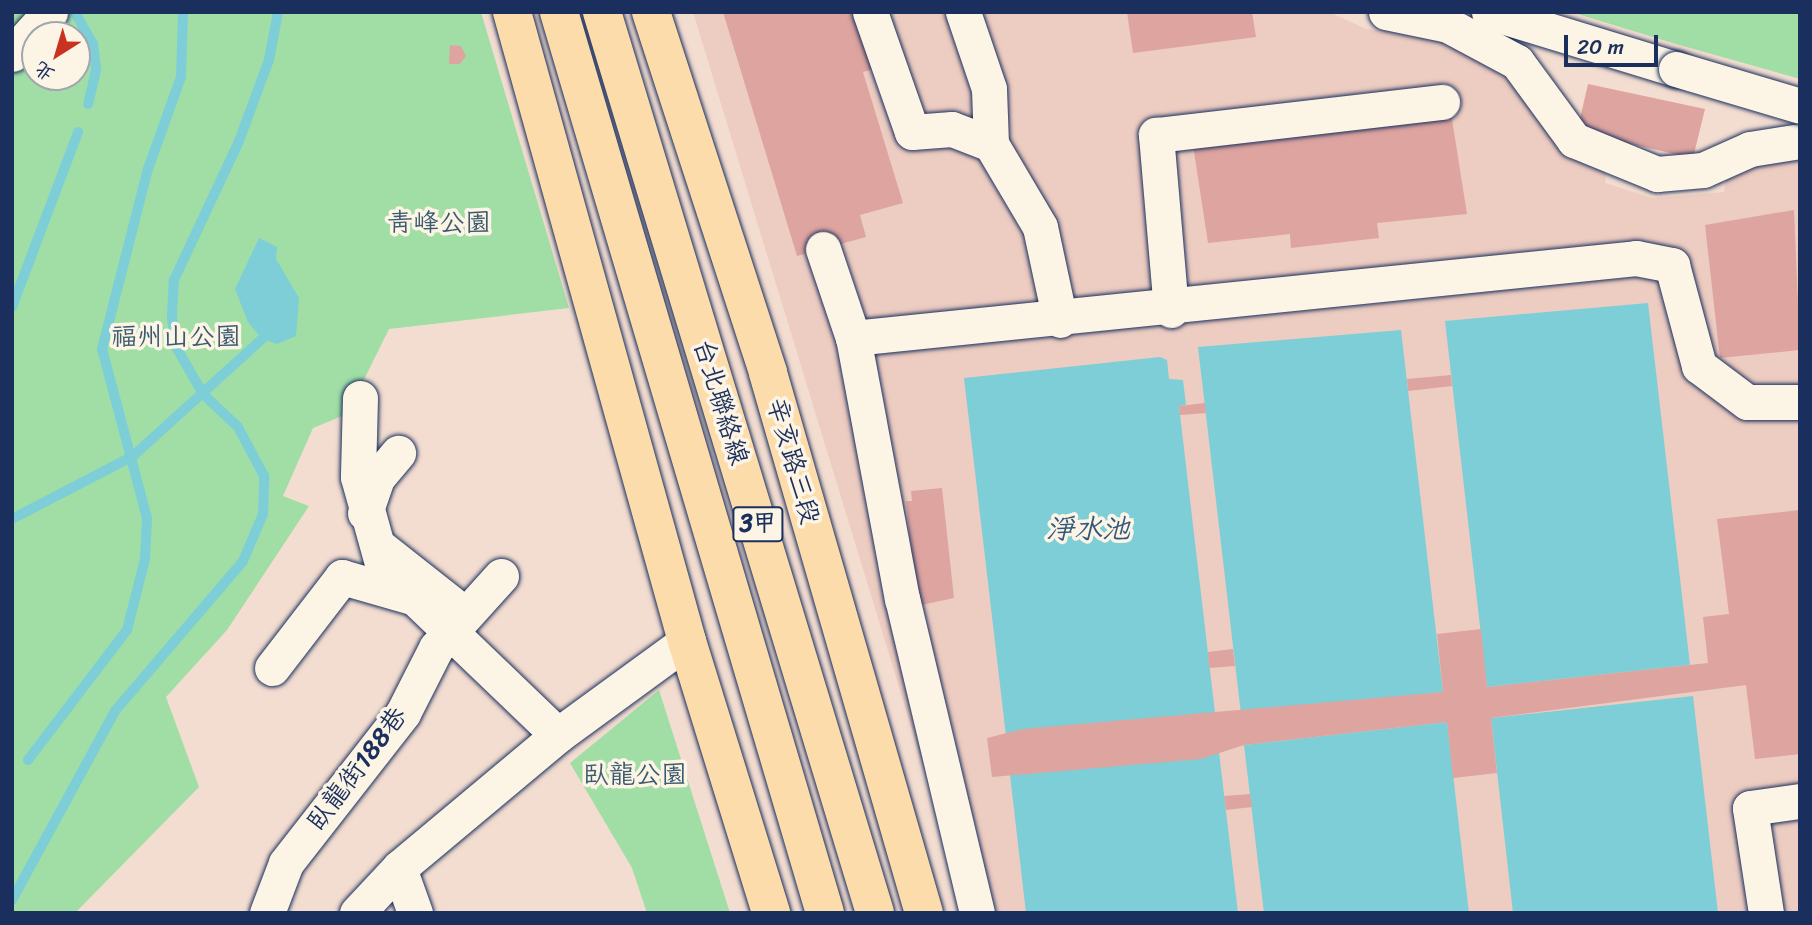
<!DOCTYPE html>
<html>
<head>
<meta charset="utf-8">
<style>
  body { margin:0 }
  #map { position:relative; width:1812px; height:925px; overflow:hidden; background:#f3ddd0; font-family:Sriracha,"LXGW WenKai TC",sans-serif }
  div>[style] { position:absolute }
  .built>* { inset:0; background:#edccc1 }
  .green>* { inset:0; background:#a0dea6 }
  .water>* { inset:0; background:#7dced7 }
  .stream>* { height:10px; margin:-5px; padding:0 5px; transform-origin:5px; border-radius:5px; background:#7dced7 }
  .building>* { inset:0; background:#dea49f }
  .roads { filter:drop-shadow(0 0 2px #1b2f5e) drop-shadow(0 0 2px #1b2f5e) }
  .minor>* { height:35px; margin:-17.5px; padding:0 17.5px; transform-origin:17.5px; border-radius:17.5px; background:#fcf5e5 }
  .major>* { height:38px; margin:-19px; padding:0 19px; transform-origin:19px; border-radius:19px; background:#fddcac }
  .highway>* { height:38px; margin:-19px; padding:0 19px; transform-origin:19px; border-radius:19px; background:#fddcac }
  .bridges { filter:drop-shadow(0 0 2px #1b2f5e) drop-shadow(0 0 2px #1b2f5e) }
  .minor-bridge>* { height:35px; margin:-17.5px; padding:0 17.5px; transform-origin:17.5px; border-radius:17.5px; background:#fcf5e5 }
  span { translate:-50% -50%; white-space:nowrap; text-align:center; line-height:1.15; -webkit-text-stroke:7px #fcf5e5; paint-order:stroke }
  .shield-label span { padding:2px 5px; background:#fcf5e5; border:2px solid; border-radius:5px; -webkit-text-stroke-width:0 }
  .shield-label { font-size:24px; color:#1b2f5e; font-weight:700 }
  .park-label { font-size:26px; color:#3c5b70 }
  .street-label { font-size:26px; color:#1b2f5e }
  .water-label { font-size:28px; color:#34577c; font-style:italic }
  .frame { position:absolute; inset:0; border:14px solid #1b2f5e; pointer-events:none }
  .north { position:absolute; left:21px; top:21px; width:70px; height:70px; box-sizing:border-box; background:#fcf5e5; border:2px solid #a2a6af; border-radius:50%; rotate:217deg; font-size:19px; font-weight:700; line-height:28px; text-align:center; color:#1b2f5e }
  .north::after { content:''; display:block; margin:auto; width:24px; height:32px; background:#c8321e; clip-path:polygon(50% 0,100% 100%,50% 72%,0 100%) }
  .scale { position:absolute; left:1564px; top:35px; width:94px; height:32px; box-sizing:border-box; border:4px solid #1b2f5e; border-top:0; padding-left:9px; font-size:21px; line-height:24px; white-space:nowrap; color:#1b2f5e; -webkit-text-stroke:5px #fcf5e5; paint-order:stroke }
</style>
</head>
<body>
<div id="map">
  <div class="built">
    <i style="clip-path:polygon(693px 12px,1329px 12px,1366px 29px,1444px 35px,1533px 97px,1569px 154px,1606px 173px,1605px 183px,1652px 198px,1724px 192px,1728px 169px,1800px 157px,1800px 913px,968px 913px)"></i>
  </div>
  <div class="green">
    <i style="clip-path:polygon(evenodd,12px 12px,481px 12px,569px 308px,389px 329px,347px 414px,313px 428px,283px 496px,309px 506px,227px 630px,166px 697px,199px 787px,75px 913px,12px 913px,12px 12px,35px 35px,77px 35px,77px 77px,35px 77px,35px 35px)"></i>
    <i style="clip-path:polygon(1571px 12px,1800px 12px,1800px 79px,1676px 44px)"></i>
    <i style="clip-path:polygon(659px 690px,730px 913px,647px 913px,632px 868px,570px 763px)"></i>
  </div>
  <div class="water">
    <i style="clip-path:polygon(259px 238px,277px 247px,276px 259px,299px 298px,296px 336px,277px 344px,262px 339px,248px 322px,235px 289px)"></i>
    <i style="clip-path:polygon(1648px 303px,1690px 665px,1487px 687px,1445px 321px)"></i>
    <i style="clip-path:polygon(1401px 330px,1443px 692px,1241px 714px,1198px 347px)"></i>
    <i style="clip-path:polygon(1160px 357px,1167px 360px,1169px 379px,1183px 380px,1186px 405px,1179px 406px,1215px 713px,1006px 736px,964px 378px)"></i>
    <i style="clip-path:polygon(1693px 696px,1718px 913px,1513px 913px,1491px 718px)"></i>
    <i style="clip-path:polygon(1447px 722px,1469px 913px,1264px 913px,1244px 745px)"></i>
    <i style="clip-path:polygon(1219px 752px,1238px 913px,1026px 913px,1010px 775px)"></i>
  </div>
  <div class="stream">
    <i style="left:75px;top:12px;width:37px;rotate:61deg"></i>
    <i style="left:93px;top:44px;width:26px;rotate:83deg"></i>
    <i style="left:96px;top:70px;width:35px;rotate:103deg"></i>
    <i style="left:12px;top:307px;width:187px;rotate:-69.3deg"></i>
    <i style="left:12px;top:519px;width:136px;rotate:-27.5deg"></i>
    <i style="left:133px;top:456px;width:174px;rotate:-42.2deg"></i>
    <i style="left:28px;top:760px;width:163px;rotate:-52.7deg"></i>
    <i style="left:127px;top:630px;width:73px;rotate:-75.8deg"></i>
    <i style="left:145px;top:559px;width:41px;rotate:-87.2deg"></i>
    <i style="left:147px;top:518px;width:175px;rotate:-104.9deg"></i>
    <i style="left:102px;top:349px;width:186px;rotate:-75.7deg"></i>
    <i style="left:148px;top:169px;width:98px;rotate:-70.3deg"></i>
    <i style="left:181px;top:77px;width:65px;rotate:-88.2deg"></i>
    <i style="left:12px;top:900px;width:215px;rotate:-61.4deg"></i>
    <i style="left:115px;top:711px;width:197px;rotate:-49.5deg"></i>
    <i style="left:243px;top:561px;width:51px;rotate:-66.9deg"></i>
    <i style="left:263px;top:514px;width:38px;rotate:-88deg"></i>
    <i style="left:264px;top:476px;width:55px;rotate:-118deg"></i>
    <i style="left:238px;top:427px;width:48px;rotate:-136.7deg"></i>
    <i style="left:203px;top:394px;width:56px;rotate:-119.7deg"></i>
    <i style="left:175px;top:345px;width:30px;rotate:-96deg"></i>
    <i style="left:172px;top:315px;width:35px;rotate:-87deg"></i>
    <i style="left:174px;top:280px;width:153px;rotate:-64.9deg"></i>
    <i style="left:239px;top:141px;width:86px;rotate:-69.7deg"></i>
    <i style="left:269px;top:60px;width:49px;rotate:-79.4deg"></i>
  </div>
  <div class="building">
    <i style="clip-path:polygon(723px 12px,887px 12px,902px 61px,863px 72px,903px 203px,860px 215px,866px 237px,797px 256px)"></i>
    <i style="clip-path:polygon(1127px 12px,1252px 12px,1256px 37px,1133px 53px)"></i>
    <i style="clip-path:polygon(450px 45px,461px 46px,466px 56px,460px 64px,449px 64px)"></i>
    <i style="clip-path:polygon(1588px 84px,1705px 109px,1693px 158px,1577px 132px)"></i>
    <i style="clip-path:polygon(1451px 113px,1467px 214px,1377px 223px,1379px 238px,1291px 248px,1290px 234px,1208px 243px,1193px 145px)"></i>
    <i style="clip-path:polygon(1794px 210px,1800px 350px,1720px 358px,1705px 225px)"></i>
    <i style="clip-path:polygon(1451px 375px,1452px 386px,1408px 391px,1407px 379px)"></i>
    <i style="clip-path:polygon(1205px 403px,1206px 413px,1180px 415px,1179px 406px)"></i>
    <i style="clip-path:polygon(942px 488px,954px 598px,917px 606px,906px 501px,912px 501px,911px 491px)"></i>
    <i style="clip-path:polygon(1800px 510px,1800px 754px,1755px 759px,1746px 685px,1491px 718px,1497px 773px,1453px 778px,1447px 722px,1244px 745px,1201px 759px,992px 777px,987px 738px,1023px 729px,1443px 692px,1437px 634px,1481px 629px,1487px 687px,1708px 663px,1703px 617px,1729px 614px,1717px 519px)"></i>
    <i style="clip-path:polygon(1233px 649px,1235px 666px,1209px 668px,1208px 652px)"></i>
    <i style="clip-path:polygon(1250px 794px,1252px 807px,1226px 810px,1224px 796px)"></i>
  </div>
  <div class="roads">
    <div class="minor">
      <i style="left:870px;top:12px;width:127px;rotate:70.7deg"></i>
      <i style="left:912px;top:132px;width:40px;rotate:-4.3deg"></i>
      <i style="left:952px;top:129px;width:42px;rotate:21deg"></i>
      <i style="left:963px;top:12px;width:81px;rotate:71.3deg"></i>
      <i style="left:989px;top:89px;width:55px;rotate:87.9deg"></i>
      <i style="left:991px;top:144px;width:96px;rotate:59.4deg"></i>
      <i style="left:1040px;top:227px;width:95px;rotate:77.9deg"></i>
      <i style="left:1386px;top:12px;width:63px;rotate:11.8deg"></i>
      <i style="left:1448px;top:25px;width:78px;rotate:28.2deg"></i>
      <i style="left:1517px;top:62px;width:97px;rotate:53.8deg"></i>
      <i style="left:1574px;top:140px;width:90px;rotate:22.3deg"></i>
      <i style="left:1657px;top:174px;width:46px;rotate:-5deg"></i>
      <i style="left:1703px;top:170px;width:51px;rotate:-24.1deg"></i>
      <i style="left:1750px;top:149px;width:51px;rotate:-9.1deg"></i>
      <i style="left:1489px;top:12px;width:195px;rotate:17deg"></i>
      <i style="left:12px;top:54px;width:57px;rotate:-47.9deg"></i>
      <i style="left:823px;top:249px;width:94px;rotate:71.4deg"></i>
      <i style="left:1171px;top:310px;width:176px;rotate:-94.9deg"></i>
      <i style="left:1156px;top:135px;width:288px;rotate:-6.6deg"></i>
      <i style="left:360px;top:398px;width:79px;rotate:91.5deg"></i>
      <i style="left:358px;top:477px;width:98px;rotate:74.5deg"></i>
      <i style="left:365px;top:513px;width:37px;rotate:-71deg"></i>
      <i style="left:377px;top:478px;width:33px;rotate:-50deg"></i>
      <i style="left:381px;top:548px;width:90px;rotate:38.3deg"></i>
      <i style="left:272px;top:668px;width:115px;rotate:-52.4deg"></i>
      <i style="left:342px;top:577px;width:76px;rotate:16deg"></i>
      <i style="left:415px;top:598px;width:198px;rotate:43.8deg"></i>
      <i style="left:399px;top:868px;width:48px;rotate:70.4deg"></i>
      <i style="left:267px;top:913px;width:53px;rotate:-69.2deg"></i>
      <i style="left:286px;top:863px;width:190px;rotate:-52deg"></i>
      <i style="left:403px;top:713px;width:73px;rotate:-63.1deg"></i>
      <i style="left:436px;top:648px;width:97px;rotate:-47.9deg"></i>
      <i style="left:357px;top:913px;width:62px;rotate:-47deg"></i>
      <i style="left:399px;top:868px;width:207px;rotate:-39.9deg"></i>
      <i style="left:558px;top:735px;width:160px;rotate:-36.1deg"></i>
      <i style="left:977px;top:913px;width:323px;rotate:-103.4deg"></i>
      <i style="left:902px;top:599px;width:266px;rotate:-100.6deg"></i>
      <i style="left:853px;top:338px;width:787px;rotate:-5.83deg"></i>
      <i style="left:1636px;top:258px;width:37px;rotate:11deg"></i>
      <i style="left:1672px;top:265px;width:105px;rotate:75deg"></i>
      <i style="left:1699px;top:366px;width:60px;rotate:36.9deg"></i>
      <i style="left:1747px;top:402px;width:53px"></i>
      <i style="left:1766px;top:913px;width:106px;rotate:-98.7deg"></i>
      <i style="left:1750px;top:808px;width:50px;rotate:-8deg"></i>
    </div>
    <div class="major">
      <i style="left:512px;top:12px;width:653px;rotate:74.45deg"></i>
      <i style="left:687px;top:641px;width:285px;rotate:72.8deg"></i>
      <i style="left:651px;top:12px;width:379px;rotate:72deg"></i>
      <i style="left:768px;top:373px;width:562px;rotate:73.89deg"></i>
    </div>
    <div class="highway">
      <i style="left:559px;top:12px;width:939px;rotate:73.55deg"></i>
      <i style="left:602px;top:12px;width:941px;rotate:73.14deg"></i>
    </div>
  </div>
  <div class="bridges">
    <div class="minor-bridge">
      <i style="left:1676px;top:69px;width:129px;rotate:16.6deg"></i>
    </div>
  </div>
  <div class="shield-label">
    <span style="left:758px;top:524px">3甲</span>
  </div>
  <div class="park-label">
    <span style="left:439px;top:223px">青峰公園</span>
    <span style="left:176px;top:337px">福州山公園</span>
    <span style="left:635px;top:775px">臥龍公園</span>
  </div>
  <div class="street-label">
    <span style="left:721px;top:402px;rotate:73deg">台北聯絡線</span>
    <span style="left:793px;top:461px;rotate:74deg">辛亥路三段</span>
    <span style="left:357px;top:769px;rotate:-53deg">臥龍街188巷</span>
  </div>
  <div class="water-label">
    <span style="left:1088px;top:529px">淨水池</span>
  </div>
  <div class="frame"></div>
  <div class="north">北</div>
  <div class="scale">20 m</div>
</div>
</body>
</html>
